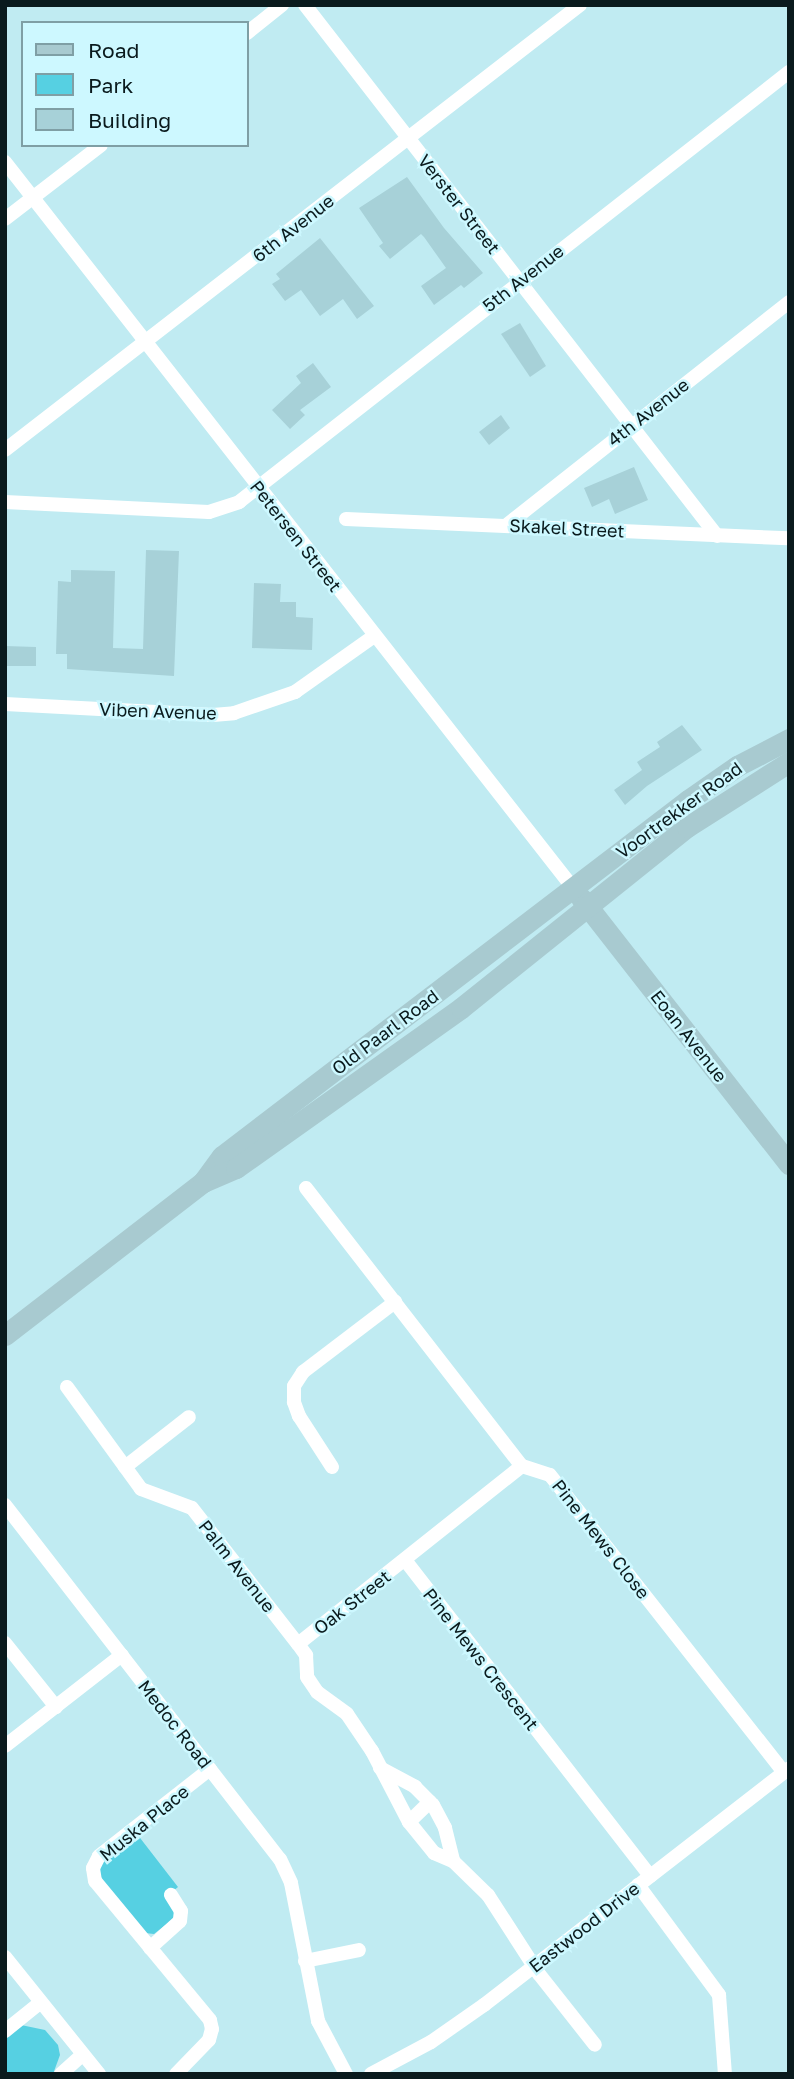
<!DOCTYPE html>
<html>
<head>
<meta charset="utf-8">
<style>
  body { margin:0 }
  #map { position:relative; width:794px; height:2079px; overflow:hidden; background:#c0ebf2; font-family:"Golos Text",sans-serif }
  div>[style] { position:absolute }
  .green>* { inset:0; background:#56d0e2 }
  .building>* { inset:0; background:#a7d1d8 }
  .street>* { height:14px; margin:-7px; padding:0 7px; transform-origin:7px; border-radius:7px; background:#fff }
  .secondary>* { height:21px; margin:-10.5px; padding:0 10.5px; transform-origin:10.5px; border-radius:10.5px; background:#a8cad0 }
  span { translate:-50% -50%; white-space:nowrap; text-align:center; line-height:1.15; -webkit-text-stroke:5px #cdf8ff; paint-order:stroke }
  .street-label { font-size:18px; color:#0a1a1d }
  .frame { position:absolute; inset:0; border:7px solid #0a1a1d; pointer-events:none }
  .legend { position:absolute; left:21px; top:21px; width:228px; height:126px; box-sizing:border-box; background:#cdf8ff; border:2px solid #7f9fa5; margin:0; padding:9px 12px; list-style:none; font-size:21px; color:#0a1a1d }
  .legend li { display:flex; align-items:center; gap:14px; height:35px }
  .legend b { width:35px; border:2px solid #7f9fa5 }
</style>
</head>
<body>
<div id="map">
  <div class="green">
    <i style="clip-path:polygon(137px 1834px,178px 1887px,166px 1897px,174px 1911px,173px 1919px,154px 1934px,145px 1933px,100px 1877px,100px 1864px)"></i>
    <i style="clip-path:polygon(21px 2025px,45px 2030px,58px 2045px,60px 2055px,53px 2074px,5px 2074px,5px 2037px)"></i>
  </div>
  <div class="building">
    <i style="clip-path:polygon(407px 177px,444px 228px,483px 273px,464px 288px,461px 285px,434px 305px,421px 286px,446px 268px,424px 237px,421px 234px,390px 259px,379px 246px,383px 243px,359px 208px)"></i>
    <i style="clip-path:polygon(320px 238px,374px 306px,357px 319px,343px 299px,320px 316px,301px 290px,285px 301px,272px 284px,280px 279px,276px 274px)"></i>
    <i style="clip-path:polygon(520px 323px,546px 366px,530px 377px,501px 334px)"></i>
    <i style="clip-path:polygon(313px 363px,331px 387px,300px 410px,305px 415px,290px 429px,272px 410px,301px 383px,296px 376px)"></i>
    <i style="clip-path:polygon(501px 415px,510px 428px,489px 445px,479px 432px)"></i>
    <i style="clip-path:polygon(634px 467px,648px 500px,615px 514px,609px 499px,592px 507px,584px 488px)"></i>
    <i style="clip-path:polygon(146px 550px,179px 551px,174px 676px,67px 669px,67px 654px,56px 654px,58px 581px,71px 582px,71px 570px,115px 571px,113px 648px,143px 649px)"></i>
    <i style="clip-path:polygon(254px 583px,281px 584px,280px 602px,296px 602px,296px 617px,313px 618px,312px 650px,252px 648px)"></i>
    <i style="clip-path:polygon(5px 646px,36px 647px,36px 666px,5px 666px)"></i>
    <i style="clip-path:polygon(682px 725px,702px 750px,647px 786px,625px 805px,614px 790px,642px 770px,637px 762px,660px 747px,657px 742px)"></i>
  </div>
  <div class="street">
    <i style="left:305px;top:5px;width:672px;rotate:52.19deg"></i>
    <i style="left:247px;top:33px;width:45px;rotate:-38.7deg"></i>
    <i style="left:5px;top:162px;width:922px;rotate:51.96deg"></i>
    <i style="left:5px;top:219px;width:121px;rotate:-37.6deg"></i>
    <i style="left:5px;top:450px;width:727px;rotate:-37.74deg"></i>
    <i style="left:5px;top:502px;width:204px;rotate:2.8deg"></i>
    <i style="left:209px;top:512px;width:32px;rotate:-18deg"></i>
    <i style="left:239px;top:502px;width:698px;rotate:-38.02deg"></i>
    <i style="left:346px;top:519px;width:443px;rotate:2.5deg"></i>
    <i style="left:508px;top:524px;width:358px;rotate:-38.3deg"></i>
    <i style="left:5px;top:704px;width:208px;rotate:3deg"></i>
    <i style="left:213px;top:715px;width:21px;rotate:-5deg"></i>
    <i style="left:234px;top:713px;width:65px;rotate:-19deg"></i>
    <i style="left:295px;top:692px;width:97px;rotate:-35.3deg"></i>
    <i style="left:306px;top:1188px;width:352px;rotate:52.2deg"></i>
    <i style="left:522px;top:1466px;width:29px;rotate:18deg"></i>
    <i style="left:550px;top:1475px;width:378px;rotate:51.8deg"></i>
    <i style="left:67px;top:1387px;width:126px;rotate:54deg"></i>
    <i style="left:141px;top:1489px;width:54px;rotate:20.4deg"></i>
    <i style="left:192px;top:1508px;width:172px;rotate:52.1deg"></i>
    <i style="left:298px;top:1644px;width:14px;rotate:54deg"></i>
    <i style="left:306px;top:1655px;width:22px;rotate:87deg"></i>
    <i style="left:307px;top:1677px;width:18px;rotate:56deg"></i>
    <i style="left:317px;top:1692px;width:37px;rotate:36deg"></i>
    <i style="left:347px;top:1714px;width:45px;rotate:56deg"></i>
    <i style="left:372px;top:1751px;width:80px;rotate:62.5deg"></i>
    <i style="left:409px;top:1822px;width:40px;rotate:51deg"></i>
    <i style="left:434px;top:1853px;width:21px;rotate:23deg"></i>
    <i style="left:453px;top:1861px;width:49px;rotate:44.2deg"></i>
    <i style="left:488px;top:1895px;width:94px;rotate:57.2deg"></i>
    <i style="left:539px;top:1974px;width:90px;rotate:51.7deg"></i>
    <i style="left:125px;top:1467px;width:81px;rotate:-38deg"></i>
    <i style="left:332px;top:1467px;width:61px;rotate:-122.9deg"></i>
    <i style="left:299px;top:1416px;width:15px;rotate:-110deg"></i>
    <i style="left:294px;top:1402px;width:16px;rotate:-90deg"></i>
    <i style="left:294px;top:1386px;width:17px;rotate:-57deg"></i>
    <i style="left:303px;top:1372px;width:116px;rotate:-37.3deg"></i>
    <i style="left:5px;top:1505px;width:448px;rotate:52.2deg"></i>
    <i style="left:280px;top:1859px;width:26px;rotate:65deg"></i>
    <i style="left:291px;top:1883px;width:141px;rotate:78.9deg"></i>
    <i style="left:318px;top:2021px;width:60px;rotate:62.2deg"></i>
    <i style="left:405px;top:1560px;width:400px;rotate:52.2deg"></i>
    <i style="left:5px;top:1643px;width:82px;rotate:51.4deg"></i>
    <i style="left:298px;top:1644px;width:286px;rotate:-38.5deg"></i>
    <i style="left:5px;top:1746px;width:148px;rotate:-37.9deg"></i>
    <i style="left:380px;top:1768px;width:40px;rotate:28deg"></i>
    <i style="left:415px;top:1787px;width:25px;rotate:45deg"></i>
    <i style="left:433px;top:1805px;width:26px;rotate:62deg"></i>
    <i style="left:445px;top:1828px;width:34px;rotate:76deg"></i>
    <i style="left:409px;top:1822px;width:29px;rotate:-44deg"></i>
    <i style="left:638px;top:1885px;width:137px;rotate:53.6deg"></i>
    <i style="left:719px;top:1995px;width:79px;rotate:85.7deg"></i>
    <i style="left:150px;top:1948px;width:40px;rotate:-42deg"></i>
    <i style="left:180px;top:1921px;width:10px;rotate:-84deg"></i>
    <i style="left:181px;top:1911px;width:19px;rotate:-122deg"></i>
    <i style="left:5px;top:1957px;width:150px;rotate:51.2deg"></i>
    <i style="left:305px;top:1961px;width:55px;rotate:-11.5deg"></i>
    <i style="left:5px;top:2031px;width:46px;rotate:-38.9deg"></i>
    <i style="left:61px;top:2074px;width:28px;rotate:-42deg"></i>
    <i style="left:176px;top:2074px;width:47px;rotate:-45.9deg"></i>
    <i style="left:209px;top:2040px;width:11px;rotate:-75deg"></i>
    <i style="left:212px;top:2029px;width:9px;rotate:-103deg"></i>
    <i style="left:210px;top:2020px;width:180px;rotate:-129.6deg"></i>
    <i style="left:95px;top:1881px;width:13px;rotate:-99deg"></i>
    <i style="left:93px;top:1868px;width:13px;rotate:-63deg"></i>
    <i style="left:99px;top:1856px;width:141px;rotate:-38.1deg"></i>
    <i style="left:371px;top:2074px;width:68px;rotate:-28.1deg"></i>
    <i style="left:431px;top:2042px;width:65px;rotate:-34.9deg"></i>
    <i style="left:484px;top:2005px;width:386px;rotate:-37.8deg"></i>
  </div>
  <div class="secondary">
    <i style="left:581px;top:898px;width:338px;rotate:52deg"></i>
    <i style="left:203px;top:1182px;width:32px;rotate:-54deg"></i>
    <i style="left:222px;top:1156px;width:586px;rotate:-37.38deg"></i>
    <i style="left:688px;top:800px;width:60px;rotate:-34.8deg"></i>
    <i style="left:737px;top:766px;width:59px;rotate:-27.4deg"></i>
    <i style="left:5px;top:1335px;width:250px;rotate:-37.7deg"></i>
    <i style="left:203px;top:1182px;width:36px;rotate:-23deg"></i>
    <i style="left:236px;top:1168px;width:276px;rotate:-35.4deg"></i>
    <i style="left:461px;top:1008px;width:290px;rotate:-38.7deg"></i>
    <i style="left:687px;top:827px;width:121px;rotate:-32.5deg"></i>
  </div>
  <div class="street-label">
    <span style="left:459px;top:204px;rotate:52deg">Verster Street</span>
    <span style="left:293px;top:228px;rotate:-38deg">6th Avenue</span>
    <span style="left:523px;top:278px;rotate:-38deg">5th Avenue</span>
    <span style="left:648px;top:412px;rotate:-38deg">4th Avenue</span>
    <span style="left:567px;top:528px;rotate:3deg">Skakel Street</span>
    <span style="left:296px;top:536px;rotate:52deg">Petersen Street</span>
    <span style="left:158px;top:711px;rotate:2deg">Viben Avenue</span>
    <span style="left:679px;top:810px;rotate:-36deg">Voortrekker Road</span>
    <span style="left:385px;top:1032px;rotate:-37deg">Old Paarl Road</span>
    <span style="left:689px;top:1036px;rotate:52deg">Eoan Avenue</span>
    <span style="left:601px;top:1539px;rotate:52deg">Pine Mews Close</span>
    <span style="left:237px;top:1566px;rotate:52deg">Palm Avenue</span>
    <span style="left:352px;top:1602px;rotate:-38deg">Oak Street</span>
    <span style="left:481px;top:1659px;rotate:52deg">Pine Mews Crescent</span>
    <span style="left:175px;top:1724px;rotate:52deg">Medoc Road</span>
    <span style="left:144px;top:1823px;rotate:-39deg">Muska Place</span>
    <span style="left:584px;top:1927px;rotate:-38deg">Eastwood Drive</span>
  </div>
  <div class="frame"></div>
  <ul class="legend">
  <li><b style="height:9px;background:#a8cad0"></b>Road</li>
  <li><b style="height:19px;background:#56d0e2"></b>Park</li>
  <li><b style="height:19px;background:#a7d1d8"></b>Building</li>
  </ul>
</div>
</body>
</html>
